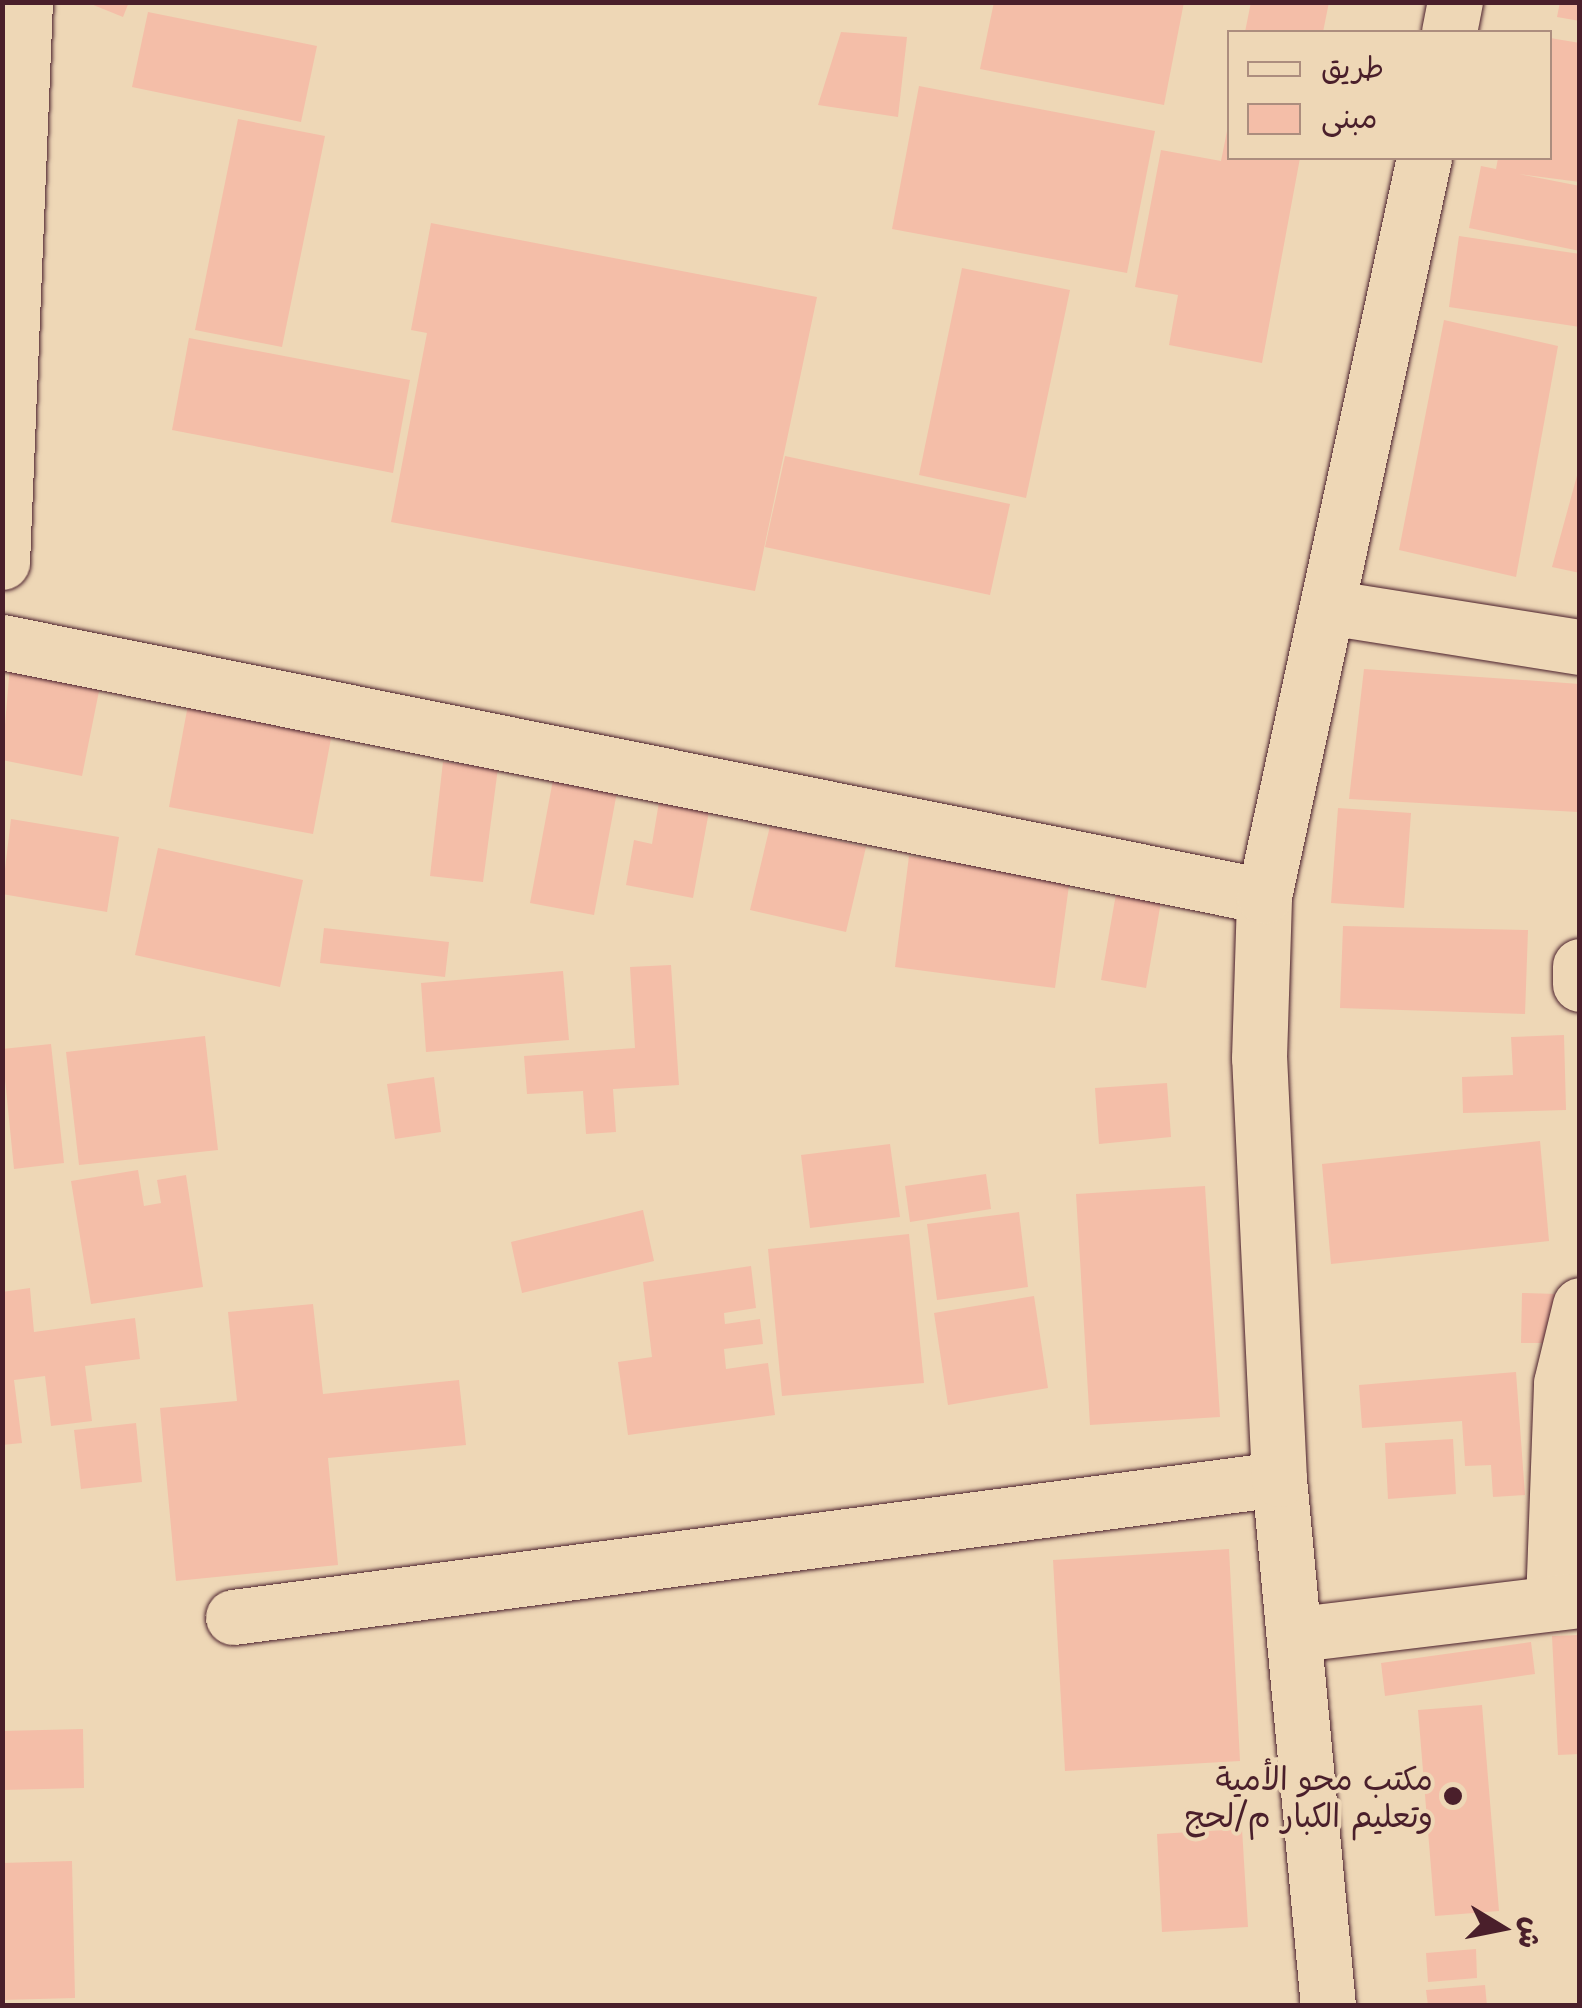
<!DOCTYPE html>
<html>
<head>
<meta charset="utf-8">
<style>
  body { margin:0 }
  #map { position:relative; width:1582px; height:2008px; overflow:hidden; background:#eed7b6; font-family:"Playpen Sans","Playpen Sans Arabic",sans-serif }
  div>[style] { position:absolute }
  .building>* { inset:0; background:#f4bea8 }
  .roads { filter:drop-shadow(0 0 2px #4a1f2b) drop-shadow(0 0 2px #4a1f2b) }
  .minor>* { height:55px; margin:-27.5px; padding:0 27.5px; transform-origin:27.5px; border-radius:27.5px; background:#eed7b6 }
  .tertiary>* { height:55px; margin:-27.5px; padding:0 27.5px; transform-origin:27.5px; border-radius:27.5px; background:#eed7b6 }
  .dots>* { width:28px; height:28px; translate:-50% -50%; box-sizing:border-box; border:5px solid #eed7b6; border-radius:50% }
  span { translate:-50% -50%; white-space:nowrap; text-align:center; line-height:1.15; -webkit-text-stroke:8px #eed7b6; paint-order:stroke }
  .poi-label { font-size:32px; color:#4a1f2b }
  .right { translate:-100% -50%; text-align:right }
  .frame { position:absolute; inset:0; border:5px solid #4a1f2b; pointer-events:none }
  .legend { position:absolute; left:1227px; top:30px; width:325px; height:130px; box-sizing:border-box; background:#eed7b6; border:2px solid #ac8d7e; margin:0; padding:12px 18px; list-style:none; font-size:30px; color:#4a1f2b }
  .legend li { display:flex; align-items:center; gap:20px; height:50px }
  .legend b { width:50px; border:2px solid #ac8d7e }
  .north { position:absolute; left:1452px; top:1878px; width:100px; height:100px; -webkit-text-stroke:8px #eed7b6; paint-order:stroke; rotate:100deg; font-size:28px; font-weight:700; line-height:40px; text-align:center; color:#4a1f2b }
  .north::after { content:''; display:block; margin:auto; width:35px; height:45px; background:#4a1f2b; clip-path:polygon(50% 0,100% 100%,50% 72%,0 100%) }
</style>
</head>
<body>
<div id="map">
  <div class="building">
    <i style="clip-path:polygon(86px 2px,129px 2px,123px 17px)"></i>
    <i style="clip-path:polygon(994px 2px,1184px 2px,1164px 105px,980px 69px)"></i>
    <i style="clip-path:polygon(1251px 2px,1329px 2px,1323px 32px,1245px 32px)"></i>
    <i style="clip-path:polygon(1560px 2px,1580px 2px,1580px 21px,1557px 17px)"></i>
    <i style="clip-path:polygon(148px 12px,317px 46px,301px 122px,132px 87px)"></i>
    <i style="clip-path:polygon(841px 32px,907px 37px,898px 117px,818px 105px)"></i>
    <i style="clip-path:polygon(1550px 38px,1580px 43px,1580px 182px,1519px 174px,1580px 186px,1580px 251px,1469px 228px,1481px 166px,1496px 169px,1498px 158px,1550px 158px)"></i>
    <i style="clip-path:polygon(919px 86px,1155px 131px,1127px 273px,892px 229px)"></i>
    <i style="clip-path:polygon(238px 119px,325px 136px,282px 347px,195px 330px)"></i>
    <i style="clip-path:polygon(1228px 126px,1230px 158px,1300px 158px,1262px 363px,1169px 345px,1178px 295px,1135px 287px,1161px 150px,1221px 161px)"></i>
    <i style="clip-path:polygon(431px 223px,817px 297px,755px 591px,391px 522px,427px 333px,411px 330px)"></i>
    <i style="clip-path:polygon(1459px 236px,1580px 254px,1580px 327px,1449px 307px)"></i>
    <i style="clip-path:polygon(962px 268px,1070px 290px,1026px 498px,919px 475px)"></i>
    <i style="clip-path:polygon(1444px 320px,1558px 346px,1516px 577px,1399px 550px)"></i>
    <i style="clip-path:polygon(189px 338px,410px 380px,393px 473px,172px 430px)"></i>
    <i style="clip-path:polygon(785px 456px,1010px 504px,990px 595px,765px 547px)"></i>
    <i style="clip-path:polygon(1578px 472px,1580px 472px,1580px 573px,1552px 567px)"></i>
    <i style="clip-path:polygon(11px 654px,103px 671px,82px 776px,2px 760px)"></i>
    <i style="clip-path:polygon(1364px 669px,1580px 684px,1578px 812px,1349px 799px)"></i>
    <i style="clip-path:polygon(188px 705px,332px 733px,313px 834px,169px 807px)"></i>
    <i style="clip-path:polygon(443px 762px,498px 768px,483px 882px,430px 876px)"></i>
    <i style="clip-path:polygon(553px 780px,617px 792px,594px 915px,530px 903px)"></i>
    <i style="clip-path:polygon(660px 796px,710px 806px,693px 898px,626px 885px,634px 840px,652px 844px)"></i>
    <i style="clip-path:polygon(1338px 808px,1411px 813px,1404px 908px,1331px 903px)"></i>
    <i style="clip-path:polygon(11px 819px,119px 837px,107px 912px,2px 894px)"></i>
    <i style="clip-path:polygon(770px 826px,866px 847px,846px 932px,750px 910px)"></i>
    <i style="clip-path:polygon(158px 848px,303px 880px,280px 987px,135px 955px)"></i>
    <i style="clip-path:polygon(909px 856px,1070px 878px,1055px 988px,895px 967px)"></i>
    <i style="clip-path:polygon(1117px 888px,1162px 896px,1146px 988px,1101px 980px)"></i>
    <i style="clip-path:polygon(1343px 926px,1528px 930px,1525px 1014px,1340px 1008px)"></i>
    <i style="clip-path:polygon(324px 928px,449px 942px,445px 977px,320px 963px)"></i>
    <i style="clip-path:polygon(671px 965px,679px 1085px,613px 1089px,616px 1132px,586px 1134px,583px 1091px,527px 1094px,524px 1056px,635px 1048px,630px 967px)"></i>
    <i style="clip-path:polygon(563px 971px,569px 1040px,426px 1052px,421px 983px)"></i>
    <i style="clip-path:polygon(1564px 1035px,1566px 1110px,1463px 1113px,1462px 1077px,1513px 1075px,1511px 1037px)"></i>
    <i style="clip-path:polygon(205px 1036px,218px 1150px,79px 1165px,66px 1052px)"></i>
    <i style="clip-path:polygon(51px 1044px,64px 1163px,14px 1169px,2px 1049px)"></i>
    <i style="clip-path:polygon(434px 1077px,441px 1132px,395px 1139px,387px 1084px)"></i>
    <i style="clip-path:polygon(1167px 1083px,1171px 1137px,1099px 1144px,1095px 1088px)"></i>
    <i style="clip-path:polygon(1540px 1141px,1549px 1241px,1331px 1264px,1322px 1164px)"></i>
    <i style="clip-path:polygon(890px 1144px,900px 1217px,810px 1228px,801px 1155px)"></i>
    <i style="clip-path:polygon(138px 1170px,144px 1206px,161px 1203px,157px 1180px,186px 1175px,203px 1287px,91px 1304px,71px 1181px)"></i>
    <i style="clip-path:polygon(986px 1174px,991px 1209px,910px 1222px,905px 1186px)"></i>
    <i style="clip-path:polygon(1205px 1186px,1220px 1417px,1090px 1425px,1076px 1194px)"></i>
    <i style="clip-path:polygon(643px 1210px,654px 1261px,522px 1293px,511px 1242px)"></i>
    <i style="clip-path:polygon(1019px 1212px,1028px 1287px,937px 1300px,927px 1224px)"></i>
    <i style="clip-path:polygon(909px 1234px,924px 1383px,782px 1396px,768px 1249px)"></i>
    <i style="clip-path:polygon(751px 1266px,756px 1308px,724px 1313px,725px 1324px,760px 1319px,763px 1344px,724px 1349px,726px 1369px,768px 1363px,775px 1415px,628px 1435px,618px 1362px,652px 1357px,643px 1282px)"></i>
    <i style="clip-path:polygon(30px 1288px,34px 1332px,135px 1318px,140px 1359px,85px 1366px,92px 1421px,51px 1426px,45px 1376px,14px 1380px,22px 1443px,2px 1445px,2px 1292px)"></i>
    <i style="clip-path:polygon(1522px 1293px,1558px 1294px,1557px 1343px,1521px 1343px)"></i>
    <i style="clip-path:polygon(1034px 1296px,1048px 1388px,948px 1405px,934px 1313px)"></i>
    <i style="clip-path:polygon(313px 1304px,323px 1394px,459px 1380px,466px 1445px,328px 1458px,338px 1565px,176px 1581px,160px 1408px,237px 1401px,228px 1312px)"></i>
    <i style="clip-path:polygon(1516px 1372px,1525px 1495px,1493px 1497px,1491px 1465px,1465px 1466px,1462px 1421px,1362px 1428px,1359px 1385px)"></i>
    <i style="clip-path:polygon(136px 1423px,142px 1482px,81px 1489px,74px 1430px)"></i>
    <i style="clip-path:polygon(1453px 1439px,1456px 1494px,1388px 1499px,1385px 1443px)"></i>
    <i style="clip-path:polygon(1229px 1549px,1240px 1761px,1065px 1771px,1053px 1560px)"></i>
    <i style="clip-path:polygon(1580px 1635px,1580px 1754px,1558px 1755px,1552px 1636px)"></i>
    <i style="clip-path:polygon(1531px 1642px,1535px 1674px,1385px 1696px,1381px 1663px)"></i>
    <i style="clip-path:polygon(1482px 1705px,1499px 1911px,1435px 1916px,1418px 1710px)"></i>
    <i style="clip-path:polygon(83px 1729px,84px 1788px,3px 1790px,2px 1731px)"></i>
    <i style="clip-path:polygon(1242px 1829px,1248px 1927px,1162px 1932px,1157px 1834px)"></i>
    <i style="clip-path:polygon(72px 1861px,75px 1998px,2px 2000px,2px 1863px)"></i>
    <i style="clip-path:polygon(1476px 1949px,1477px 1978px,1428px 1982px,1426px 1953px)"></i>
    <i style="clip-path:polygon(1485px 1985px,1487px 2006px,1428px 2006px,1426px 1990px)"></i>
  </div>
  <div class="roads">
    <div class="minor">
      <i style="left:2px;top:562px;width:560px;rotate:-87.65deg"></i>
      <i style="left:1327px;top:607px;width:256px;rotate:9deg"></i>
      <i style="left:2px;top:642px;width:1287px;rotate:11.38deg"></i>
      <i style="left:1580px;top:966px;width:18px;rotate:90deg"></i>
      <i style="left:1553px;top:1603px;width:220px;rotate:-87.9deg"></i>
      <i style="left:1561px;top:1383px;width:80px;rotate:-76.3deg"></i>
      <i style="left:233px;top:1617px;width:1055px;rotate:-7.52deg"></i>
      <i style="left:1299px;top:1634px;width:283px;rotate:-6.9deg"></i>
    </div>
    <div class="tertiary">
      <i style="left:1449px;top:32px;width:31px;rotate:-79deg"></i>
      <i style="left:1328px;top:2006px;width:529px;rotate:-95.31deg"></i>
      <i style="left:1279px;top:1479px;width:421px;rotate:-92.7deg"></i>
      <i style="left:1259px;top:1058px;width:162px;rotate:-88.2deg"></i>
      <i style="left:1264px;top:896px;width:755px;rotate:-77.77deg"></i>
    </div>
  </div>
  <div class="dots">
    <i style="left:1453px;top:1796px;background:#4a1f2b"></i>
  </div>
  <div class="poi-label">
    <span class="right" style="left:1433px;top:1796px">مكتب محو الأمية<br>وتعليم الكبار م/لحج</span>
  </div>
  <div class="frame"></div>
  <ul class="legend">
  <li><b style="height:12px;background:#eed7b6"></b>طريق</li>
  <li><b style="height:28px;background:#f4bea8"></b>مبنى</li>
  </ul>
  <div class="north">ش</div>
</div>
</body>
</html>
